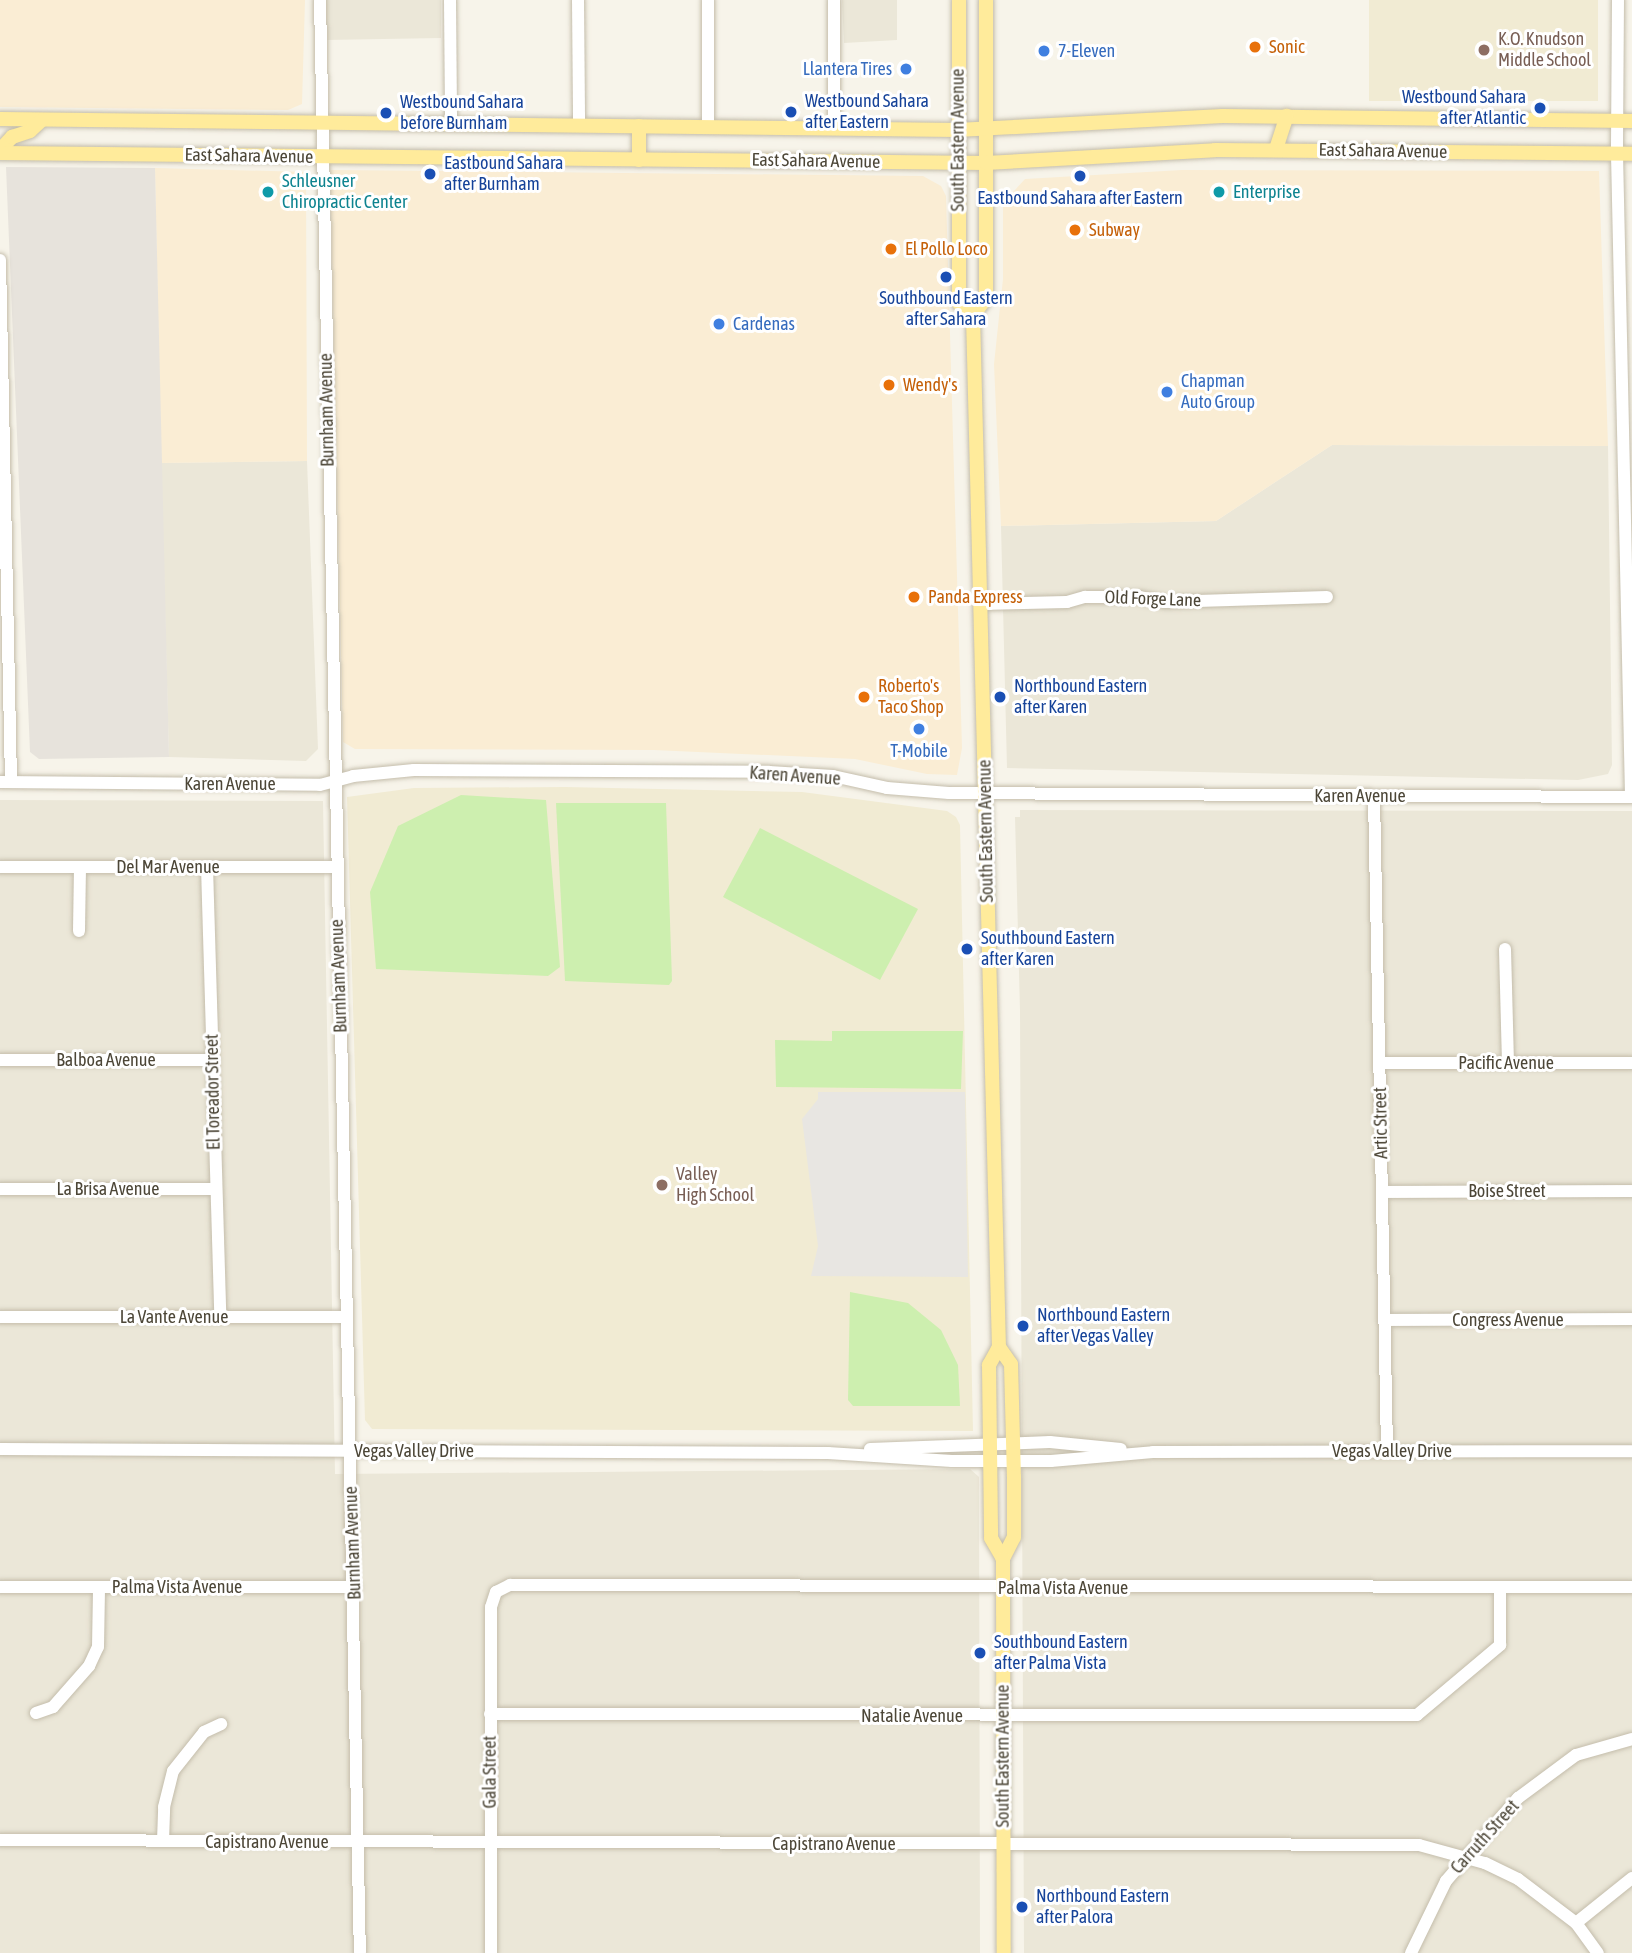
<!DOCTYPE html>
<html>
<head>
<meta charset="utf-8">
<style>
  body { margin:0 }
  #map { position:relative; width:1632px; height:1953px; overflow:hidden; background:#f7f4ea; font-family:"Asap Condensed",sans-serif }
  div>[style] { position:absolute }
  .residential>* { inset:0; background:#ebe7d8 }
  .commercial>* { inset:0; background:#faedd4 }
  .industrial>* { inset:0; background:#e7e3dc }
  .education>* { inset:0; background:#f1ebd3 }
  .green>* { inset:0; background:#cdefaf }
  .parking>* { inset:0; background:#e8e6e2 }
  .roads { filter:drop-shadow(0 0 2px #c4bdab) drop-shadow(0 0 2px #c4bdab) }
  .minor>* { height:12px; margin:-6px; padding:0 6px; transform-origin:6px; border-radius:6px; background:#fff }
  .major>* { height:14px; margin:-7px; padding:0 7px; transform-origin:7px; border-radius:7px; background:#ffeb9b }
  .dots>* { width:19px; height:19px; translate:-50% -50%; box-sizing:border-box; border:4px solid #fff; border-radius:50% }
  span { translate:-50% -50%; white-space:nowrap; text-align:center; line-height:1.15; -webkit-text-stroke:6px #fff; paint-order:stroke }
  .education-label { font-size:18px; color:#785e54 }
  .left { translate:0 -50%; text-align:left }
  .food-label { font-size:18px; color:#c56008 }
  .shop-label { font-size:18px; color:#366cbe }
  .right { translate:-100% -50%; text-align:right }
  .transit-label { font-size:18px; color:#164399 }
  .street-label { font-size:18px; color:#4c4637 }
  .culture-label { font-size:18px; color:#0d838f }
</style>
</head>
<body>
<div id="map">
  <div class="residential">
    <i style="clip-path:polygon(326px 0,441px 0,441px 38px,326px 40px)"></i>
    <i style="clip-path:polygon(842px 0,897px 0,897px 40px,844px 43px)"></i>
    <i style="clip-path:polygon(1332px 445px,1608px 446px,1612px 765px,1608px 774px,1578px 780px,1007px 768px,1001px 526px,1216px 521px)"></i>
    <i style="clip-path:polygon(307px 461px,318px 749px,306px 761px,169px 757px,161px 463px)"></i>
    <i style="clip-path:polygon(0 800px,323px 801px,335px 1474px,970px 1469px,979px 1477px,980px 1953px,0 1953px)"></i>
    <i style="clip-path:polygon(1020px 810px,1632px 811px,1632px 1953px,1024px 1953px,1020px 1011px,1015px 817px,1020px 817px)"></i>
  </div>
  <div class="commercial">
    <i style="clip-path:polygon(0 0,305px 0,302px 104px,288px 110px,0 107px)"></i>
    <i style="clip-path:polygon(155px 168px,306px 172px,307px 461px,161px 463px)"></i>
    <i style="clip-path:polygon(330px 170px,923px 176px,941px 186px,946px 196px,962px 748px,957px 775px,927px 774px,855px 759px,654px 750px,355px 749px,343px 742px)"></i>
    <i style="clip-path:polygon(1182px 170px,1599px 171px,1608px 446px,1332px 445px,1216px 521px,1001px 526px,994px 364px,1003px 279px,1003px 203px,1025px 179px)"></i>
  </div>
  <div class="industrial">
    <i style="clip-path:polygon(6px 167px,155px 168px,169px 757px,39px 759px,30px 752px)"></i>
  </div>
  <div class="education">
    <i style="clip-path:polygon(1369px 0,1598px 0,1598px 101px,1369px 101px)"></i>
    <i style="clip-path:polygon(565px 787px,802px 792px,947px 811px,956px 817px,960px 825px,973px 1431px,372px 1429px,365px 1420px,347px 797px,414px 788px)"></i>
  </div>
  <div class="green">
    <i style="clip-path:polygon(461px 795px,546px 800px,560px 967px,548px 976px,376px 969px,370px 892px,398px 826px)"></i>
    <i style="clip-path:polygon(556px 803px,666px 803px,672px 981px,669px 985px,565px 981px)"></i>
    <i style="clip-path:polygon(760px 828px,918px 909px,880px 980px,723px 897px)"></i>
    <i style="clip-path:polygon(832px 1031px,963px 1031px,961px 1089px,776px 1087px,775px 1040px,832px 1041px)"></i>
    <i style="clip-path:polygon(850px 1292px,908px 1303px,941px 1330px,958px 1365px,960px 1406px,853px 1406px,848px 1400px)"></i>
  </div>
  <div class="parking">
    <i style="clip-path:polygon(818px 1092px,965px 1092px,968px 1277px,811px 1276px,818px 1246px,802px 1119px,818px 1099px)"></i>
  </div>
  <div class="roads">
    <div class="minor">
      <i style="left:320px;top:0;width:1953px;rotate:88.83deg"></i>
      <i style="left:450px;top:0;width:123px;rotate:89.5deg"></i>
      <i style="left:578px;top:0;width:125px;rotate:89.5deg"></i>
      <i style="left:708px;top:0;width:127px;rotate:90deg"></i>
      <i style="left:1618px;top:0;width:154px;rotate:90.4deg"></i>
      <i style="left:1617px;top:154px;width:643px;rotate:88.75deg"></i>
      <i style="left:834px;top:129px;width:129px;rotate:-90deg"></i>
      <i style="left:0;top:260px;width:522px;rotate:88.79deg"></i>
      <i style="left:980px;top:604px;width:87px;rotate:-1.3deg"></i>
      <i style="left:1067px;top:602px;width:19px;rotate:-16deg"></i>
      <i style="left:1085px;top:597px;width:54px"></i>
      <i style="left:1139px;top:597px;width:26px;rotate:11deg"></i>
      <i style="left:1165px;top:602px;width:162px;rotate:-1.8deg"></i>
      <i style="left:0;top:782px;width:320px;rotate:0.5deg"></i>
      <i style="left:320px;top:785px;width:34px;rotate:-15deg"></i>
      <i style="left:353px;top:776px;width:61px;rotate:-5.6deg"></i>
      <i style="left:414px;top:770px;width:355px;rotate:0.3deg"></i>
      <i style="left:769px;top:772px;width:64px;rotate:3.6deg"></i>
      <i style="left:833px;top:776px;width:55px;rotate:12.5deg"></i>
      <i style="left:887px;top:788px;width:62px;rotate:4.6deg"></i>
      <i style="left:949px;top:793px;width:683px;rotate:0.34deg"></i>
      <i style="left:1374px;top:796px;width:655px;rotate:88.86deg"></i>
      <i style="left:0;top:867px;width:336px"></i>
      <i style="left:207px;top:867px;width:450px;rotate:88.3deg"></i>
      <i style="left:79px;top:931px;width:64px;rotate:-89.1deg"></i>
      <i style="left:1505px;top:949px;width:114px;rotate:88.5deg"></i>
      <i style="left:0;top:1060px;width:213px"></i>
      <i style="left:1379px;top:1063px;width:253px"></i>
      <i style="left:0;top:1189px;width:215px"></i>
      <i style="left:1382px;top:1192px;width:250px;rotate:-0.2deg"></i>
      <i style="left:0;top:1317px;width:347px"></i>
      <i style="left:1385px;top:1320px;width:247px;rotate:-0.2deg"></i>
      <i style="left:0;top:1449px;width:828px;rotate:0.28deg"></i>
      <i style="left:828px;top:1453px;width:124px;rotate:3.7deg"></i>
      <i style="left:952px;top:1461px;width:99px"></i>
      <i style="left:1051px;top:1461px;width:102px;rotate:-5deg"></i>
      <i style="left:1153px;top:1452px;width:479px;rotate:-0.1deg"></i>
      <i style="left:870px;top:1449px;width:180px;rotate:-2.2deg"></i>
      <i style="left:1050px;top:1442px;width:71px;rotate:5.6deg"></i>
      <i style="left:0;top:1587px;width:355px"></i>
      <i style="left:36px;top:1713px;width:18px;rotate:-19deg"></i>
      <i style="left:53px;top:1707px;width:55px;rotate:-48.7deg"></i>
      <i style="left:89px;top:1666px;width:21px;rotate:-65deg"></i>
      <i style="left:98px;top:1647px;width:60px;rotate:-89deg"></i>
      <i style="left:490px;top:1714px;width:927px;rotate:0.06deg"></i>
      <i style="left:1417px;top:1715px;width:109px;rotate:-40.1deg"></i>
      <i style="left:1500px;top:1645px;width:57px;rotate:-90deg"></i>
      <i style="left:0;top:1840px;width:1419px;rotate:0.2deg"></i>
      <i style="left:1419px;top:1845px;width:68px;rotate:15.3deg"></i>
      <i style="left:1485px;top:1863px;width:37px;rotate:26deg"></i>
      <i style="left:1518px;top:1879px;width:73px;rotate:37.2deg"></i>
      <i style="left:1576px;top:1923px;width:37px;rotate:54deg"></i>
      <i style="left:163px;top:1841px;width:34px;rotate:-88deg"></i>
      <i style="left:164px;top:1807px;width:37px;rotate:-76deg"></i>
      <i style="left:173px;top:1771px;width:50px;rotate:-51.5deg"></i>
      <i style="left:204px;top:1732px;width:19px;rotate:-25deg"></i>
      <i style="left:1576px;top:1923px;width:72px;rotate:-38.8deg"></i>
      <i style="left:491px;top:1953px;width:346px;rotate:-90deg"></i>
      <i style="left:491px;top:1607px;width:16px;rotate:-72deg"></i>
      <i style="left:496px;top:1592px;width:16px;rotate:-27deg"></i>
      <i style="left:510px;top:1585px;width:1122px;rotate:0.1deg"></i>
      <i style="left:1411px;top:1953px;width:80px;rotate:-64.1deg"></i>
      <i style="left:1446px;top:1881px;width:110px;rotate:-49.1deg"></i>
      <i style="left:1518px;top:1798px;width:72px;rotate:-36.6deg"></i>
      <i style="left:1576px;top:1755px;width:58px;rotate:-15.9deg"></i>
    </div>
    <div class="major">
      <i style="left:959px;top:0;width:303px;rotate:90deg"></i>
      <i style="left:959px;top:303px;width:18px;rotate:41deg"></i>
      <i style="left:986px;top:0;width:298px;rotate:90deg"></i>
      <i style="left:986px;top:298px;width:21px;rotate:127deg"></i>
      <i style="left:973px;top:315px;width:1032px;rotate:88.56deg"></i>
      <i style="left:999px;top:1347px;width:21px;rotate:119deg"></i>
      <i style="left:989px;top:1365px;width:173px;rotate:89.3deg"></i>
      <i style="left:991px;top:1538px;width:24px;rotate:60deg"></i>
      <i style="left:0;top:119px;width:957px;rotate:0.66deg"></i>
      <i style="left:957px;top:130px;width:266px;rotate:-3deg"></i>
      <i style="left:1223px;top:116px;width:409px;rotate:0.7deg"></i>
      <i style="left:639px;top:126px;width:34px;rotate:90deg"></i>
      <i style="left:1276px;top:149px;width:35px;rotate:-72deg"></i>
      <i style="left:0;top:150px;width:18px;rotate:-47deg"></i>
      <i style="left:12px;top:137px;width:19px;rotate:-18deg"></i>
      <i style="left:30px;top:131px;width:16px;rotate:-43deg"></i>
      <i style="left:0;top:153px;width:986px;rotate:0.58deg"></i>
      <i style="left:986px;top:163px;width:229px;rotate:-3.2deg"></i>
      <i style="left:1215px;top:150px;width:417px;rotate:0.5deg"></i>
      <i style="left:999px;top:1347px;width:21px;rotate:55deg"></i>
      <i style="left:1011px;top:1364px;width:113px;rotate:88.5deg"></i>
      <i style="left:1014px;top:1477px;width:60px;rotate:90deg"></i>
      <i style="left:1014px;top:1537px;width:25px;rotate:117deg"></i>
      <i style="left:1003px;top:1559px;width:394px;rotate:89.9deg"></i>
    </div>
  </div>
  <div class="dots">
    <i style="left:1255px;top:47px;background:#e8710a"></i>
    <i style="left:1484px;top:50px;background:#8d6e63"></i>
    <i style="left:1044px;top:51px;background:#3f7fe0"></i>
    <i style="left:906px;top:69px;background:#3f7fe0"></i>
    <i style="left:1540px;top:108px;background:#1a4fb4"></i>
    <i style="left:791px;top:112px;background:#1a4fb4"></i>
    <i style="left:386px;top:113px;background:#1a4fb4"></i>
    <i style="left:430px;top:174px;background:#1a4fb4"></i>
    <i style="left:1080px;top:176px;background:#1a4fb4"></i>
    <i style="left:268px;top:192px;background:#0f9aa8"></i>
    <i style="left:1219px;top:192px;background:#0f9aa8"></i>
    <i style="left:1075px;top:230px;background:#e8710a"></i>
    <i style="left:891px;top:249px;background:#e8710a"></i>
    <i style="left:946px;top:277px;background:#1a4fb4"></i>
    <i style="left:719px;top:324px;background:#3f7fe0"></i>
    <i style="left:889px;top:385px;background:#e8710a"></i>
    <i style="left:1167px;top:392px;background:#3f7fe0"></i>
    <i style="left:914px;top:597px;background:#e8710a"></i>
    <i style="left:864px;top:697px;background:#e8710a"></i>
    <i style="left:1000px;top:697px;background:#1a4fb4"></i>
    <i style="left:919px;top:729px;background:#3f7fe0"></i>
    <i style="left:967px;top:949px;background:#1a4fb4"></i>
    <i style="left:662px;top:1185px;background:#8d6e63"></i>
    <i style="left:1023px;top:1326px;background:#1a4fb4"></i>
    <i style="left:980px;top:1653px;background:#1a4fb4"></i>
    <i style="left:1022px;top:1907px;background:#1a4fb4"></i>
  </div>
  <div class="education-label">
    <span class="left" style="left:1498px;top:50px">K.O. Knudson<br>Middle School</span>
    <span class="left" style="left:676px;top:1185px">Valley<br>High School</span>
  </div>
  <div class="food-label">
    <span class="left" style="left:1269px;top:47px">Sonic</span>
    <span class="left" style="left:1089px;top:230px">Subway</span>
    <span class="left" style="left:905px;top:249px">El Pollo Loco</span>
    <span class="left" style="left:903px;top:385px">Wendy's</span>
    <span class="left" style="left:928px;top:597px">Panda Express</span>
    <span class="left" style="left:878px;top:697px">Roberto's<br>Taco Shop</span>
  </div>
  <div class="shop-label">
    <span class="left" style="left:1058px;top:51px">7-Eleven</span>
    <span class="right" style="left:892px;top:69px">Llantera Tires</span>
    <span class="left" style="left:733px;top:324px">Cardenas</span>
    <span class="left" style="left:1181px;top:392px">Chapman<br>Auto Group</span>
    <span style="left:919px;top:751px">T-Mobile</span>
  </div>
  <div class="transit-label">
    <span class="right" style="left:1526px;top:108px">Westbound Sahara<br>after Atlantic</span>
    <span class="left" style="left:805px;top:112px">Westbound Sahara<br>after Eastern</span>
    <span class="left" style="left:400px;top:113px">Westbound Sahara<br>before Burnham</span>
    <span class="left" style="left:444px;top:174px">Eastbound Sahara<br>after Burnham</span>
    <span style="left:1080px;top:198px">Eastbound Sahara after Eastern</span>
    <span style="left:946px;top:309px">Southbound Eastern<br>after Sahara</span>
    <span class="left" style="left:1014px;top:697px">Northbound Eastern<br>after Karen</span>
    <span class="left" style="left:981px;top:949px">Southbound Eastern<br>after Karen</span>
    <span class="left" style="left:1037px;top:1326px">Northbound Eastern<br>after Vegas Valley</span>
    <span class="left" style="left:994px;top:1653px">Southbound Eastern<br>after Palma Vista</span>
    <span class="left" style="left:1036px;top:1907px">Northbound Eastern<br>after Palora</span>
  </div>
  <div class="street-label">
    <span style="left:958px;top:140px;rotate:-90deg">South Eastern Avenue</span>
    <span style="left:1383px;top:151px;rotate:1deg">East Sahara Avenue</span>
    <span style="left:249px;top:156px;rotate:1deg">East Sahara Avenue</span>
    <span style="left:816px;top:161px;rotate:1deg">East Sahara Avenue</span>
    <span style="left:327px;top:410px;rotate:-91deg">Burnham Avenue</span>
    <span style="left:1153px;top:599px;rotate:2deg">Old Forge Lane</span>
    <span style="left:795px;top:776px;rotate:4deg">Karen Avenue</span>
    <span style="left:230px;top:784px">Karen Avenue</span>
    <span style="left:1360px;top:796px">Karen Avenue</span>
    <span style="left:986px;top:831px;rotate:-91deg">South Eastern Avenue</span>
    <span style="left:168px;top:867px">Del Mar Avenue</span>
    <span style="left:339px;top:976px;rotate:-92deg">Burnham Avenue</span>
    <span style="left:106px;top:1060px">Balboa Avenue</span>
    <span style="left:1506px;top:1063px">Pacific Avenue</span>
    <span style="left:213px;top:1092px;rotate:-91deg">El Toreador Street</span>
    <span style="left:1381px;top:1123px;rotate:-91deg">Artic Street</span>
    <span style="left:108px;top:1189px">La Brisa Avenue</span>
    <span style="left:1507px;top:1191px">Boise Street</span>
    <span style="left:174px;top:1317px">La Vante Avenue</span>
    <span style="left:1508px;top:1320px">Congress Avenue</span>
    <span style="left:414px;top:1451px">Vegas Valley Drive</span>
    <span style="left:1392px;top:1451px">Vegas Valley Drive</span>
    <span style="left:353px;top:1543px;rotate:-92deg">Burnham Avenue</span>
    <span style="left:177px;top:1587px">Palma Vista Avenue</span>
    <span style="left:1063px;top:1588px">Palma Vista Avenue</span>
    <span style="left:912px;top:1716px">Natalie Avenue</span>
    <span style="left:1003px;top:1756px;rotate:-90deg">South Eastern Avenue</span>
    <span style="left:490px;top:1772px;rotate:-90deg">Gala Street</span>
    <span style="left:1485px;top:1837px;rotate:-48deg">Carruth Street</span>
    <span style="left:267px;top:1842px">Capistrano Avenue</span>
    <span style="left:834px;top:1844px">Capistrano Avenue</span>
  </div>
  <div class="culture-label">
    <span class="left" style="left:282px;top:192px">Schleusner<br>Chiropractic Center</span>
    <span class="left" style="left:1233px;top:192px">Enterprise</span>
  </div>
</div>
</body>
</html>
